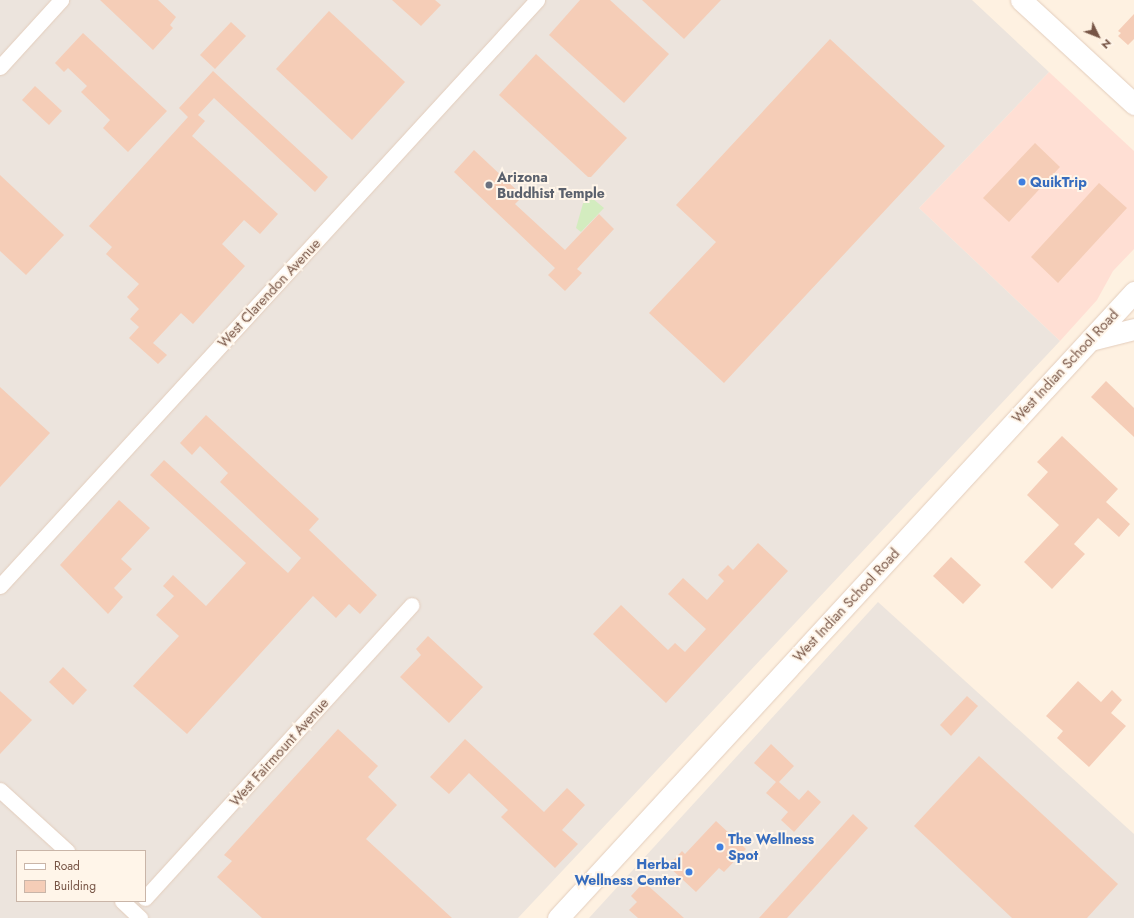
<!DOCTYPE html>
<html>
<head>
<meta charset="utf-8">
<style>
  body { margin:0 }
  #map { position:relative; width:1134px; height:918px; overflow:hidden; background:#fef1e1; font-family:Jost,sans-serif }
  div>[style] { position:absolute }
  .commercial>* { inset:0; background:#ffdfd4 }
  .industrial>* { inset:0; background:#ece4dd }
  .green>* { inset:0; background:#d3ecbf }
  .building>* { inset:0; background:#f5cdb7 }
  .roads { filter:drop-shadow(0 0 1px #e3cdbc) drop-shadow(0 0 1px #e3cdbc) }
  .street>* { height:15px; margin:-7.5px; padding:0 7.5px; transform-origin:7.5px; border-radius:7.5px; background:#fff }
  .secondary>* { height:21px; margin:-10.5px; padding:0 10.5px; transform-origin:10.5px; border-radius:10.5px; background:#fff }
  .dots>* { width:11px; height:11px; translate:-50% -50%; box-sizing:border-box; border:2px solid #fff5e9; border-radius:50% }
  span { translate:-50% -50%; white-space:nowrap; text-align:center; line-height:1.15; -webkit-text-stroke:4px #fff5e9; paint-order:stroke }
  .worship-label { font-size:14px; color:#5b616d; font-weight:700 }
  .left { translate:0 -50%; text-align:left }
  .shop-label { font-size:14px; color:#366cbe; font-weight:700 }
  .right { translate:-100% -50%; text-align:right }
  .street-label { font-size:14px; color:#775546 }
  .legend { position:absolute; left:16px; top:850px; width:130px; height:52px; box-sizing:border-box; background:#fff5e9; border:1px solid #c9b5a8; margin:0; padding:5px 7px; list-style:none; font-size:12px; color:#775546 }
  .legend li { display:flex; align-items:center; gap:8px; height:20px }
  .legend b { width:20px; border:1px solid #c9b5a8 }
  .north { position:absolute; left:1078px; top:16px; width:40px; height:40px; -webkit-text-stroke:3px #fff5e9; paint-order:stroke; rotate:133deg; font-size:11px; font-weight:700; line-height:16px; text-align:center; color:#775546 }
  .north::after { content:''; display:block; margin:auto; width:14px; height:18px; background:#775546; clip-path:polygon(50% 0,100% 100%,50% 72%,0 100%) }
</style>
</head>
<body>
<div id="map">
  <div class="commercial">
    <i style="clip-path:polygon(1049px 72px,1134px 151px,1134px 249px,1113px 271px,1097px 300px,1060px 341px,919px 208px)"></i>
  </div>
  <div class="industrial">
    <i style="clip-path:polygon(evenodd,0 0,972px 0,1049px 72px,919px 208px,1060px 341px,518px 918px,0 918px,0 0,17px 851px,145px 851px,145px 901px,17px 901px,17px 851px)"></i>
    <i style="clip-path:polygon(878px 602px,1134px 834px,1134px 918px,589px 918px)"></i>
  </div>
  <div class="green">
    <i style="clip-path:polygon(586px 193px,604px 208px,581px 232px,576px 228px)"></i>
  </div>
  <div class="building">
    <i style="clip-path:polygon(100px 0,158px 0,176px 17px,170px 25px,173px 28px,153px 50px)"></i>
    <i style="clip-path:polygon(392px 0,435px 0,441px 5px,421px 26px)"></i>
    <i style="clip-path:polygon(580px 0,610px 0,669px 54px,624px 103px,549px 35px)"></i>
    <i style="clip-path:polygon(642px 0,721px 0,684px 39px)"></i>
    <i style="clip-path:polygon(329px 11px,405px 82px,352px 140px,276px 69px)"></i>
    <i style="clip-path:polygon(1134px 14px,1134px 39px,1128px 45px,1118px 36px,1121px 33px,1118px 31px)"></i>
    <i style="clip-path:polygon(231px 22px,246px 36px,215px 69px,200px 55px)"></i>
    <i style="clip-path:polygon(83px 33px,167px 111px,128px 152px,103px 128px,110px 120px,81px 92px,87px 86px,68px 68px,64px 72px,55px 63px)"></i>
    <i style="clip-path:polygon(830px 39px,945px 146px,724px 383px,649px 313px,716px 242px,676px 205px)"></i>
    <i style="clip-path:polygon(536px 54px,627px 138px,591px 177px,588px 177px,499px 95px)"></i>
    <i style="clip-path:polygon(213px 71px,328px 177px,315px 192px,214px 98px,198px 115px,205px 121px,192px 136px,278px 214px,260px 234px,244px 220px,222px 244px,245px 266px,193px 324px,181px 313px,153px 343px,167px 355px,158px 364px,129px 338px,139px 327px,130px 319px,139px 309px,127px 297px,139px 284px,106px 254px,112px 247px,89px 226px,188px 117px,179px 108px)"></i>
    <i style="clip-path:polygon(35px 86px,62px 111px,49px 125px,22px 100px)"></i>
    <i style="clip-path:polygon(1035px 143px,1060px 167px,1009px 222px,983px 198px)"></i>
    <i style="clip-path:polygon(474px 150px,523px 196px,515px 204px,565px 250px,599px 214px,614px 229px,577px 269px,582px 273px,565px 291px,548px 275px,555px 268px,454px 172px)"></i>
    <i style="clip-path:polygon(0 175px,64px 235px,26px 275px,0 251px)"></i>
    <i style="clip-path:polygon(1099px 183px,1127px 208px,1058px 283px,1031px 257px)"></i>
    <i style="clip-path:polygon(1106px 381px,1134px 408px,1134px 437px,1091px 397px)"></i>
    <i style="clip-path:polygon(0 387px,50px 433px,0 487px)"></i>
    <i style="clip-path:polygon(206px 415px,319px 519px,309px 530px,377px 595px,360px 614px,349px 604px,336px 618px,313px 596px,187px 734px,133px 686px,179px 636px,156px 615px,174px 596px,163px 586px,173px 575px,206px 606px,246px 563px,150px 475px,164px 460px,288px 573px,301px 558px,220px 482px,228px 473px,200px 446px,192px 455px,180px 443px)"></i>
    <i style="clip-path:polygon(1062px 436px,1118px 489px,1106px 502px,1130px 524px,1119px 537px,1098px 518px,1074px 544px,1085px 554px,1052px 589px,1024px 562px,1059px 525px,1027px 495px,1048px 472px,1037px 462px)"></i>
    <i style="clip-path:polygon(119px 500px,150px 528px,121px 559px,132px 569px,114px 588px,123px 597px,108px 614px,60px 565px)"></i>
    <i style="clip-path:polygon(758px 543px,788px 571px,666px 703px,593px 634px,621px 605px,668px 650px,675px 643px,685px 652px,706px 629px,668px 594px,683px 578px,707px 600px,724px 581px,718px 575px,728px 565px,733px 570px)"></i>
    <i style="clip-path:polygon(951px 557px,981px 585px,963px 604px,933px 576px)"></i>
    <i style="clip-path:polygon(428px 636px,483px 687px,449px 723px,400px 677px,421px 655px,416px 649px)"></i>
    <i style="clip-path:polygon(63px 667px,87px 690px,73px 705px,49px 682px)"></i>
    <i style="clip-path:polygon(1078px 681px,1101px 702px,1112px 690px,1122px 700px,1111px 713px,1126px 726px,1089px 767px,1057px 738px,1063px 731px,1046px 716px)"></i>
    <i style="clip-path:polygon(0 691px,32px 720px,0 754px)"></i>
    <i style="clip-path:polygon(967px 696px,978px 706px,951px 736px,940px 725px)"></i>
    <i style="clip-path:polygon(338px 729px,378px 766px,368px 777px,397px 805px,366px 839px,452px 918px,262px 918px,217px 877px,232px 861px,224px 855px)"></i>
    <i style="clip-path:polygon(465px 739px,544px 812px,567px 788px,585px 805px,562px 830px,578px 844px,555px 868px,501px 817px,508px 810px,469px 773px,449px 794px,430px 777px)"></i>
    <i style="clip-path:polygon(771px 744px,794px 766px,779px 782px,799px 800px,808px 790px,821px 802px,794px 832px,781px 820px,788px 812px,766px 793px,776px 782px,754px 763px)"></i>
    <i style="clip-path:polygon(979px 756px,1118px 884px,1087px 918px,1012px 918px,914px 826px)"></i>
    <i style="clip-path:polygon(853px 814px,868px 828px,787px 918px,759px 918px)"></i>
    <i style="clip-path:polygon(716px 821px,746px 849px,724px 872px,719px 868px,696px 892px,668px 866px,682px 851px,685px 854px)"></i>
    <i style="clip-path:polygon(644px 882px,684px 918px,638px 918px,629px 910px,637px 902px,631px 896px)"></i>
  </div>
  <div class="roads">
    <div class="street">
      <i style="left:0;top:67px;width:91px;rotate:-47.7deg"></i>
      <i style="left:0;top:586px;width:795px;rotate:-47.5deg"></i>
      <i style="left:0;top:790px;width:91px;rotate:42.3deg"></i>
      <i style="left:145px;top:898px;width:396px;rotate:-47.7deg"></i>
      <i style="left:122px;top:901px;width:25px;rotate:43deg"></i>
    </div>
    <div class="secondary">
      <i style="left:1021px;top:0;width:154px;rotate:42.6deg"></i>
      <i style="left:1090px;top:340px;width:45px;rotate:-14deg"></i>
      <i style="left:558px;top:918px;width:851px;rotate:-47.38deg"></i>
    </div>
  </div>
  <div class="dots">
    <i style="left:1022px;top:182px;background:#3f7fe0"></i>
    <i style="left:489px;top:185px;background:#6b7280"></i>
    <i style="left:720px;top:847px;background:#3f7fe0"></i>
    <i style="left:689px;top:872px;background:#3f7fe0"></i>
  </div>
  <div class="worship-label">
    <span class="left" style="left:497px;top:185px">Arizona<br>Buddhist Temple</span>
  </div>
  <div class="shop-label">
    <span class="left" style="left:1030px;top:182px">QuikTrip</span>
    <span class="left" style="left:728px;top:847px">The Wellness<br>Spot</span>
    <span class="right" style="left:681px;top:872px">Herbal<br>Wellness Center</span>
  </div>
  <div class="street-label">
    <span style="left:269px;top:293px;rotate:-47deg">West Clarendon Avenue</span>
    <span style="left:1065px;top:366px;rotate:-47deg">West Indian School Road</span>
    <span style="left:846px;top:605px;rotate:-47deg">West Indian School Road</span>
    <span style="left:279px;top:752px;rotate:-48deg">West Fairmount Avenue</span>
  </div>
  <ul class="legend">
  <li><b style="height:5px;background:#fff"></b>Road</li>
  <li><b style="height:11px;background:#f5cdb7"></b>Building</li>
  </ul>
  <div class="north">N</div>
</div>
</body>
</html>
